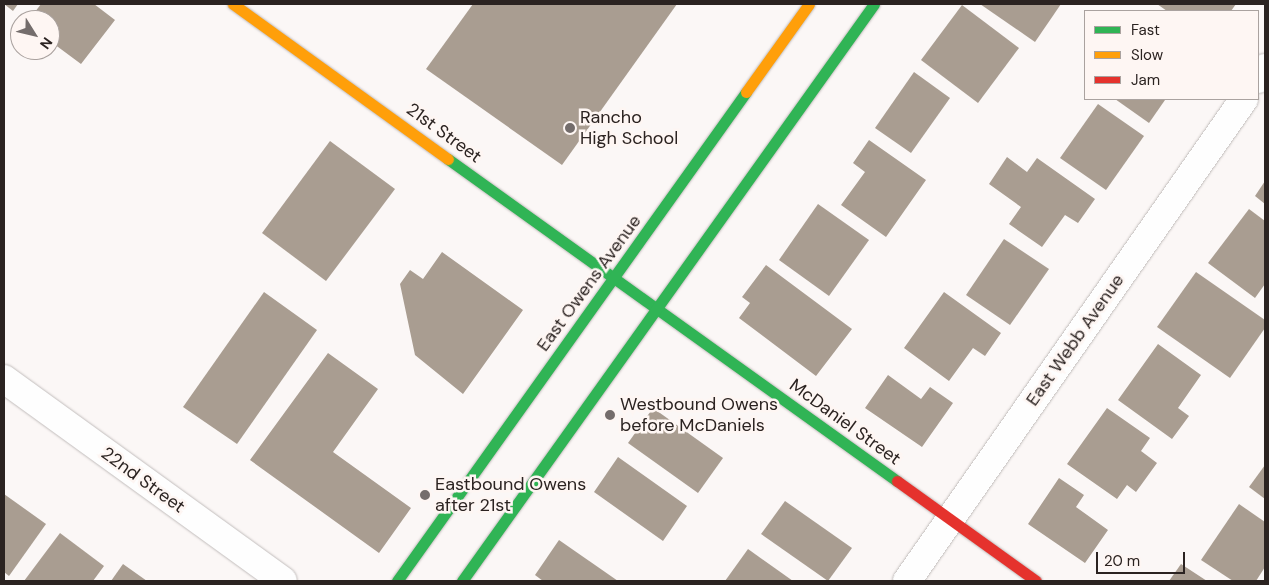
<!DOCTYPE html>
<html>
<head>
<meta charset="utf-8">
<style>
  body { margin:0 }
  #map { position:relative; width:1269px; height:585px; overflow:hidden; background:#fbf7f6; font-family:"DM Sans",sans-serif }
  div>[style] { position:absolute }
  .building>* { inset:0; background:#a99d91 }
  .roads { filter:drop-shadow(0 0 1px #c2bdbc) drop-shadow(0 0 1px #c2bdbc) }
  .street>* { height:28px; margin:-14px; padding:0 14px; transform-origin:14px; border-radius:14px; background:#fefefe }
  .fast>* { height:11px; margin:-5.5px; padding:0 5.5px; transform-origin:5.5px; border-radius:5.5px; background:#30b455 }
  .slow>* { height:11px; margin:-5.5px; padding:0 5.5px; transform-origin:5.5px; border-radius:5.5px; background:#ff9f0a }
  .jam>* { height:11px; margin:-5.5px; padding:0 5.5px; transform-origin:5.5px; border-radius:5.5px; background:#e5322d }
  .dots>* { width:14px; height:14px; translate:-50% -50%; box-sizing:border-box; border:2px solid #fef6f3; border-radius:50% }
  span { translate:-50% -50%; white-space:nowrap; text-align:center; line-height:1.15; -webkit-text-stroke:5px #fef6f3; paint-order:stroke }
  .poi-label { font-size:18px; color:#2b2321 }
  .left { translate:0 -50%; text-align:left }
  .street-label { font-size:18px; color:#2b2321 }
  .frame { position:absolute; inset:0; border:5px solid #2b2321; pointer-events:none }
  .legend { position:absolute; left:1084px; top:10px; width:175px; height:90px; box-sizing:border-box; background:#fef6f3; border:1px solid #aaa29f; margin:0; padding:6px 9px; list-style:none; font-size:15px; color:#2b2321 }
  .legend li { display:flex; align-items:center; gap:10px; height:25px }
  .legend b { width:25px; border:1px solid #aaa29f }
  .north { position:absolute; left:10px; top:10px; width:50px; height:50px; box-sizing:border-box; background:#fef6f3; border:1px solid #aaa29f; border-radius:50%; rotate:126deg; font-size:14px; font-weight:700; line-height:20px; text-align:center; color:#2b2321 }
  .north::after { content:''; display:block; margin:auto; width:18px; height:22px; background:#746d6c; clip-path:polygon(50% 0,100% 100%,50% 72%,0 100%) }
  .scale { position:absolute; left:1096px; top:552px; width:89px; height:22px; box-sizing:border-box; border:2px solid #2b2321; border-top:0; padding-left:6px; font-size:15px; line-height:18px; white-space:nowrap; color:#2b2321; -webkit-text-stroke:4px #fef6f3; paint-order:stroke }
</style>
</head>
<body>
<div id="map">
  <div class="building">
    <i style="clip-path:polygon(4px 4px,18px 4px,13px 11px)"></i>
    <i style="clip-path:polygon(41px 4px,94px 4px,115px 20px,81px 64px,50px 41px,50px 20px,29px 20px)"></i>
    <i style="clip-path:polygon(473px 4px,677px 4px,562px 165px,426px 69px)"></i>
    <i style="clip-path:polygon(980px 4px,1061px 4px,1035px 42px)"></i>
    <i style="clip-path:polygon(1157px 4px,1236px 4px,1231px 11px,1167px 11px)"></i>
    <i style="clip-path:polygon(962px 5px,1019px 48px,978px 103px,921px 60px)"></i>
    <i style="clip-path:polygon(914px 72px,950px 98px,911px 153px,875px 128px)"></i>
    <i style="clip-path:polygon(1115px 99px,1164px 99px,1165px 100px,1149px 123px)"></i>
    <i style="clip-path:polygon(1098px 104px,1144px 136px,1106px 190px,1060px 158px)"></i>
    <i style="clip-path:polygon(869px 140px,926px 180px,886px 237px,841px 205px,865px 172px,853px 163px)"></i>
    <i style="clip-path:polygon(330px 141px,395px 189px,326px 281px,262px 233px)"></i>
    <i style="clip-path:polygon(1007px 157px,1027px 172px,1037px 158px,1095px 199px,1078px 223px,1065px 215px,1042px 247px,1009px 224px,1021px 207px,989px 184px)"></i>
    <i style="clip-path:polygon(1265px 181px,1265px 204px,1255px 196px)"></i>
    <i style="clip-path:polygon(818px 204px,869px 240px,829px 296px,779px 260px)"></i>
    <i style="clip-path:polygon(1249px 209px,1265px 221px,1265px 284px,1255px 298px,1208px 263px)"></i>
    <i style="clip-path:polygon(1004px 239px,1049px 269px,1010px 325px,966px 295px)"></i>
    <i style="clip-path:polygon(442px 252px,523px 310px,463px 394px,415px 355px,400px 284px,410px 270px,423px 279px)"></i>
    <i style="clip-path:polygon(766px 265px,852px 329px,816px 376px,739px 318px,750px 303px,742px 297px)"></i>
    <i style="clip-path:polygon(1196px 272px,1265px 320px,1265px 328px,1230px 378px,1157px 327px)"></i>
    <i style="clip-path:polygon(264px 292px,317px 330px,237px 444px,183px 407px)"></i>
    <i style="clip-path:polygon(944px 292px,1001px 333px,985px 356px,973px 348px,949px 381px,904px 348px)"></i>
    <i style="clip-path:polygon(1158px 344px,1201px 375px,1178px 408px,1189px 416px,1172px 439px,1118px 400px)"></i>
    <i style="clip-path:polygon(328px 353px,378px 389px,333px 452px,411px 508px,379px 553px,250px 460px)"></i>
    <i style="clip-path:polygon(888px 375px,921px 399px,930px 387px,953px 403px,922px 447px,865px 408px)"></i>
    <i style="clip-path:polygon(653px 408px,723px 458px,698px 493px,628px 443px)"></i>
    <i style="clip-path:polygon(1107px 408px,1150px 438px,1141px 451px,1157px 463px,1136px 492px,1127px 485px,1117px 499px,1067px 464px)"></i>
    <i style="clip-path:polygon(618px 457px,687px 506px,663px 541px,594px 492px)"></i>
    <i style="clip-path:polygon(1265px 465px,1265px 499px,1249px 487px)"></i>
    <i style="clip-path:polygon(1059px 478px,1084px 495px,1076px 507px,1108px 530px,1085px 563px,1028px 524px)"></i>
    <i style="clip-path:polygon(4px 494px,46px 524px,9px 576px,4px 572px)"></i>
    <i style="clip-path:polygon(785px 501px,852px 548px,828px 581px,761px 534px)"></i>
    <i style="clip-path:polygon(1239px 504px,1265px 522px,1265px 567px,1256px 581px,1233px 581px,1201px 560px)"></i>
    <i style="clip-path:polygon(60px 533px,104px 566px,93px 581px,24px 581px)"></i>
    <i style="clip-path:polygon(559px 540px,618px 581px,543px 581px,535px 575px)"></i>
    <i style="clip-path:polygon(748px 549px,793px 581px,725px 581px)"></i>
    <i style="clip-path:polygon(123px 564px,147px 581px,111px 581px)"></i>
    <i style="clip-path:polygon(1181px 564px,1207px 581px,1169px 581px)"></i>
  </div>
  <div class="roads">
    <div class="street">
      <i style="left:1258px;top:79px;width:13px;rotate:-58deg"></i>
      <i style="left:4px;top:379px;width:344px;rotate:35.9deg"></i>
      <i style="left:907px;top:581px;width:588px;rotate:-55.04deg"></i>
    </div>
    <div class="fast">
      <i style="left:448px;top:159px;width:553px;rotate:35.65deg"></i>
      <i style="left:397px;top:581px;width:601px;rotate:-54.48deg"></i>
      <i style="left:462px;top:581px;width:709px;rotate:-54.47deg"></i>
    </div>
    <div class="slow">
      <i style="left:233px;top:4px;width:265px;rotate:35.8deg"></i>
      <i style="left:746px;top:92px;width:108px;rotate:-54.4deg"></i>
    </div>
    <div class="jam">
      <i style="left:897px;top:481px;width:171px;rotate:35.7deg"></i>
    </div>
  </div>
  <div class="dots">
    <i style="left:570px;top:128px;background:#746d6c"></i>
    <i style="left:610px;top:415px;background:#746d6c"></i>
    <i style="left:425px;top:495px;background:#746d6c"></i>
  </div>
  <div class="poi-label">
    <span class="left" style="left:580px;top:128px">Rancho<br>High School</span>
    <span class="left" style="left:620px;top:415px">Westbound Owens<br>before McDaniels</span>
    <span class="left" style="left:435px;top:495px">Eastbound Owens<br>after 21st</span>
  </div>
  <div class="street-label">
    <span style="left:444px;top:133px;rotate:36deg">21st Street</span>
    <span style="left:589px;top:283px;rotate:-54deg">East Owens Avenue</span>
    <span style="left:1075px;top:340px;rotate:-55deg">East Webb Avenue</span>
    <span style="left:845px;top:422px;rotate:36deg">McDaniel Street</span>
    <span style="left:143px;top:480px;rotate:36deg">22nd Street</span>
  </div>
  <div class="frame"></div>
  <ul class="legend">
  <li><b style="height:6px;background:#30b455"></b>Fast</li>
  <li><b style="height:6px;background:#ff9f0a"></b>Slow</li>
  <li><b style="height:6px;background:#e5322d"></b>Jam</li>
  </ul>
  <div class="north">N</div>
  <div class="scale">20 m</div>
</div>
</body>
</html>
